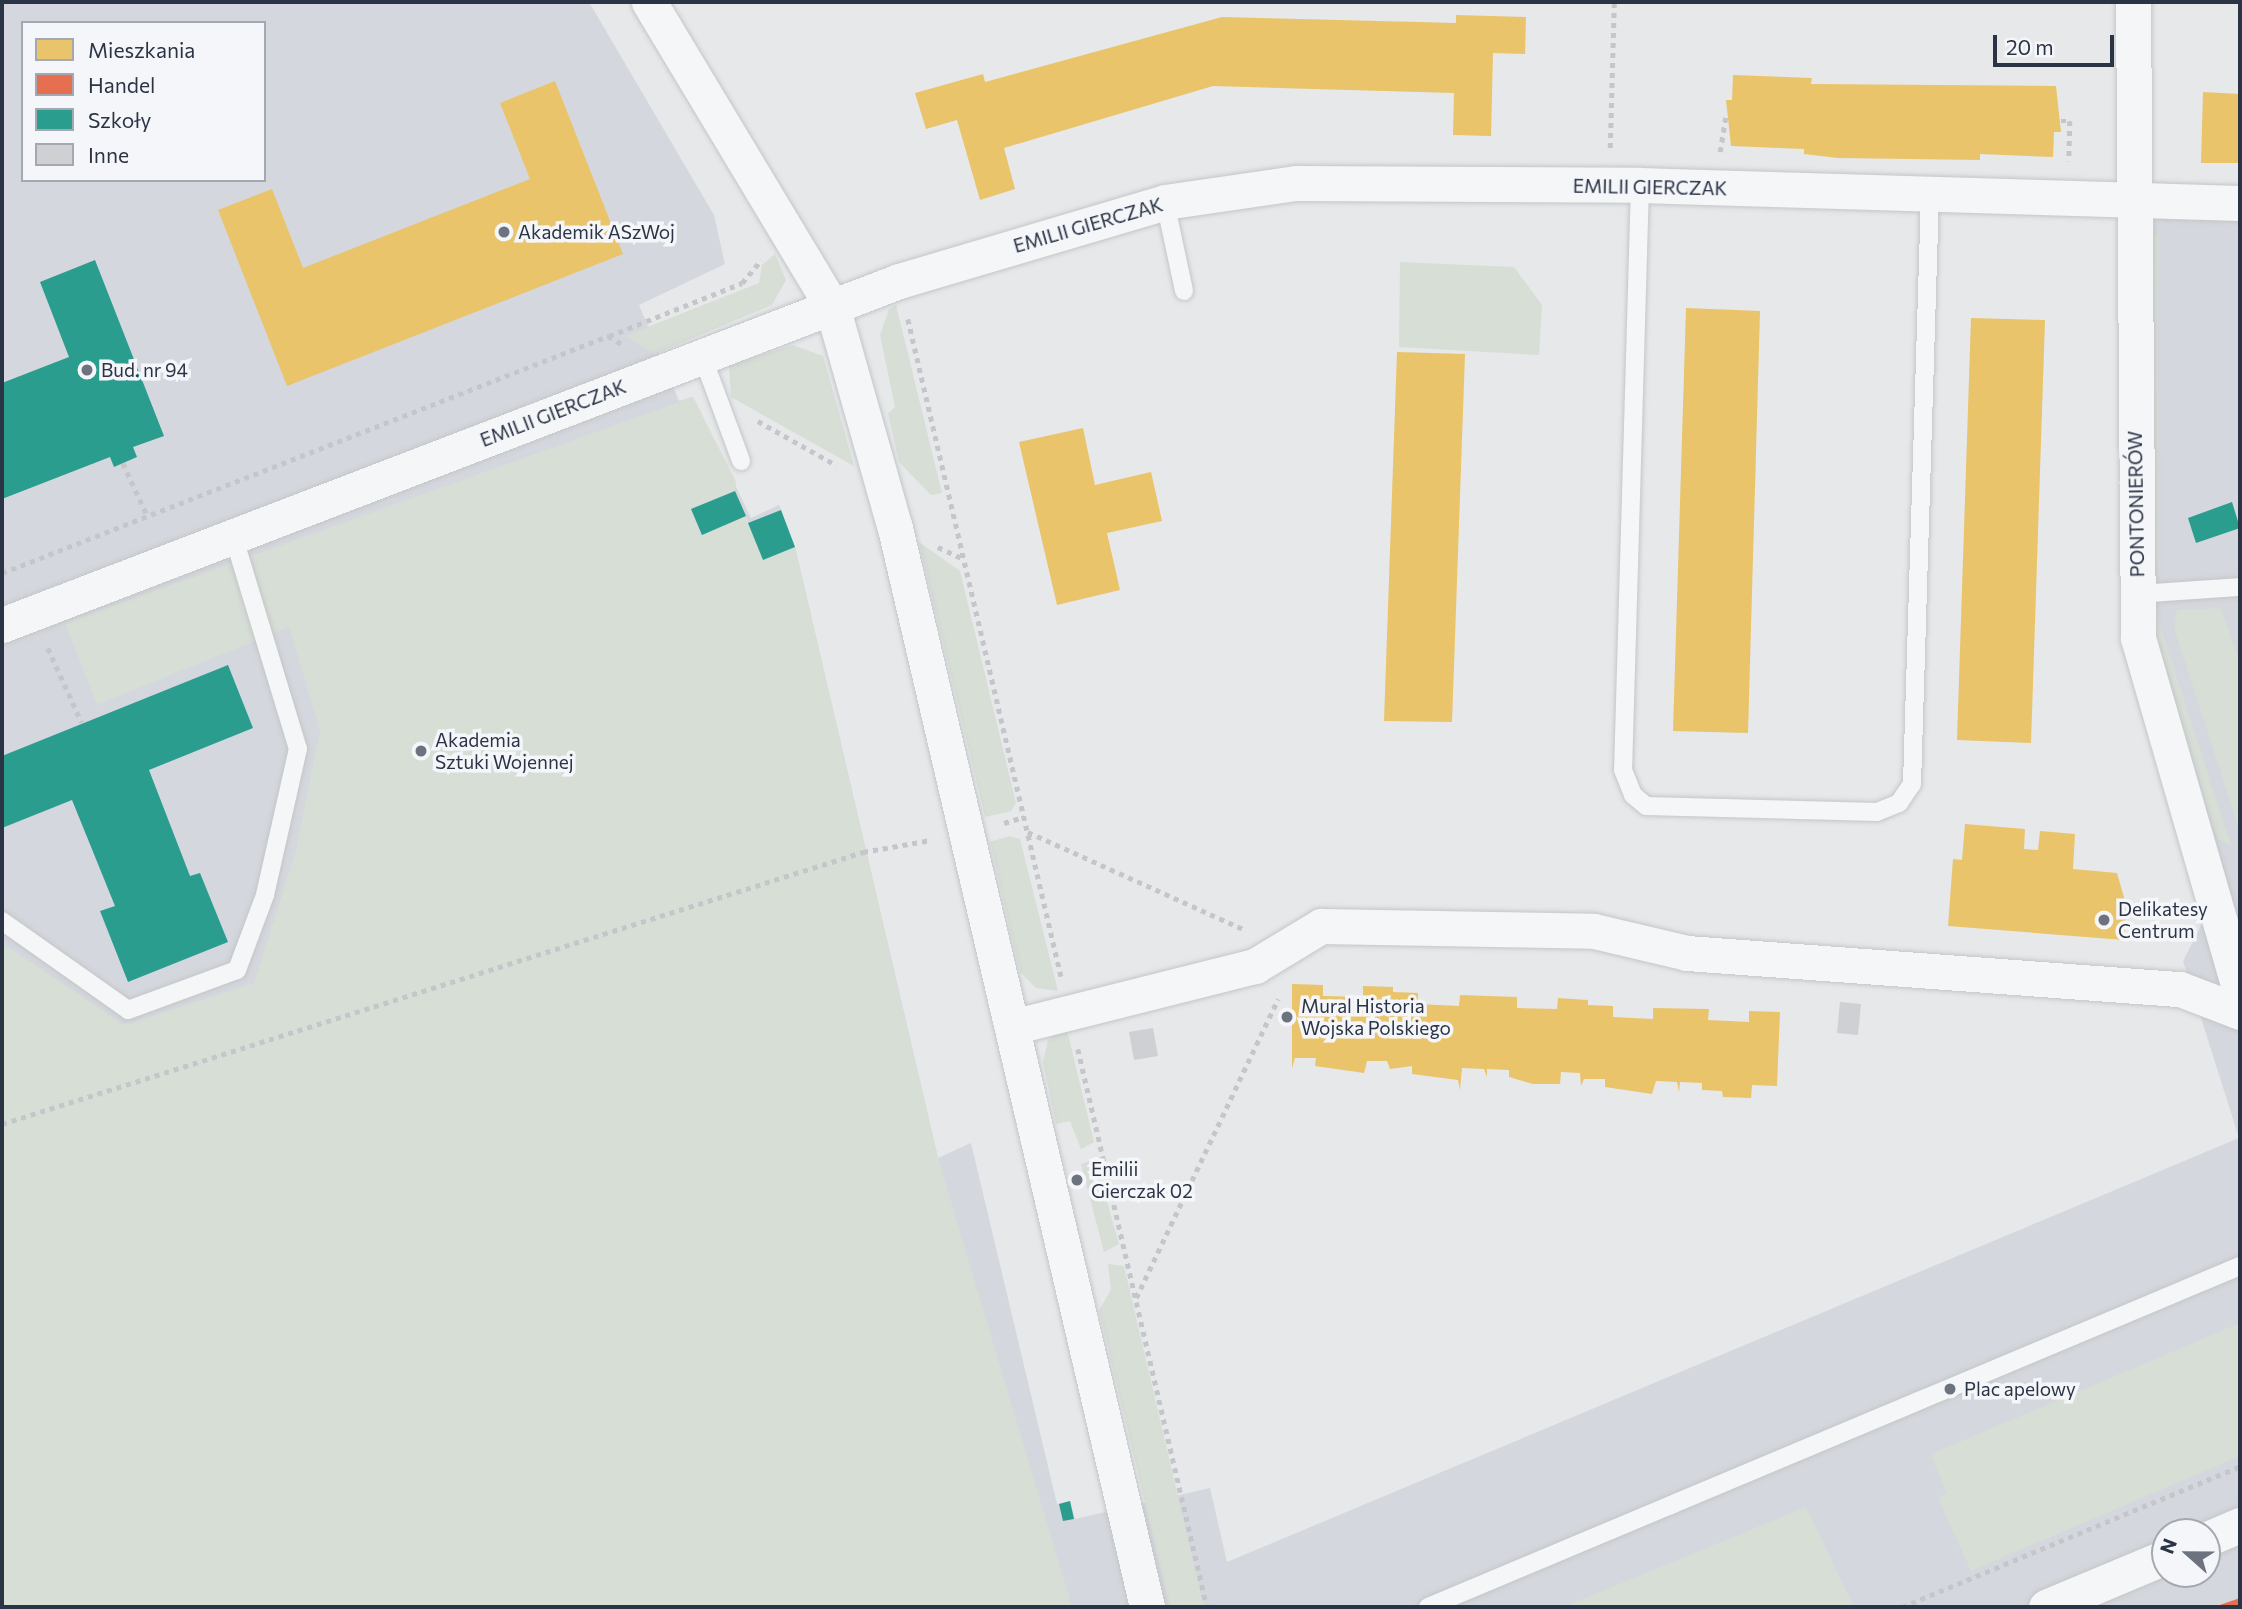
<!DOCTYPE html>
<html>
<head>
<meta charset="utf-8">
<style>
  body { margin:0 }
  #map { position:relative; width:2242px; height:1609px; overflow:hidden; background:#e6e8ea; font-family:Commissioner,sans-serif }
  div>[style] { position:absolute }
  .built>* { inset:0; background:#d4d7dd }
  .green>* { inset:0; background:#d6ded6 }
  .homes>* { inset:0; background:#e9c46a }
  .shops>* { inset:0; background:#e76f51 }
  .schools>* { inset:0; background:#2a9d8f }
  .building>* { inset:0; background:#ced0d3 }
  .path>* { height:4.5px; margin-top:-2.25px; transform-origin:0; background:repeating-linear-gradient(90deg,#c5c6ca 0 5px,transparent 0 10px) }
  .roads { filter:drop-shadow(0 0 2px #c4c6c8) drop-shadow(0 0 2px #c4c6c8) }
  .lane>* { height:18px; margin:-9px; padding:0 9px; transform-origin:9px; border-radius:9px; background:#f5f6f7 }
  .street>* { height:35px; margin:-17.5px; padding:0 17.5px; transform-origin:17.5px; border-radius:17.5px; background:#f5f6f7 }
  .dots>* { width:19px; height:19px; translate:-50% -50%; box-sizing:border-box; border:4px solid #f4f6f9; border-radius:50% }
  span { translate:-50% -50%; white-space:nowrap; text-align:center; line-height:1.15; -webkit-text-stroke:7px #f4f6f9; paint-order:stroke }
  .street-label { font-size:19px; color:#2b3445 }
  .poi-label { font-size:19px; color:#2b3445 }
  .left { translate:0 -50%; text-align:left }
  .frame { position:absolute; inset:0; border:4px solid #2b3445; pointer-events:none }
  .legend { position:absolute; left:21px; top:21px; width:245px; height:161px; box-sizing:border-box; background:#f4f6f9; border:2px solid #a4a8b1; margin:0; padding:9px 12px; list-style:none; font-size:21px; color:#2b3445 }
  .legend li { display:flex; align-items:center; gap:14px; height:35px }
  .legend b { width:35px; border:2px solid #a4a8b1 }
  .north { position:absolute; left:2151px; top:1518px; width:70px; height:70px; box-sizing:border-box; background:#f4f6f9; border:2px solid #a4a8b1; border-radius:50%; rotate:291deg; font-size:19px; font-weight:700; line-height:28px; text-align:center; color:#2b3445 }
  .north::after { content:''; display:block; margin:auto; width:24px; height:32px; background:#6c737f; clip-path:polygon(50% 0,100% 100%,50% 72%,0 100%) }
  .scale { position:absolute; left:1993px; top:35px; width:121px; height:32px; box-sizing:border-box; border:4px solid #2b3445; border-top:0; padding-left:9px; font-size:21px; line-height:24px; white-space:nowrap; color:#2b3445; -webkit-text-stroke:5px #f4f6f9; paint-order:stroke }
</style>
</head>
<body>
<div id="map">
  <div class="built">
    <i style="clip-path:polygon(evenodd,2px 2px,589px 2px,714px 215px,725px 264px,639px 305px,679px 401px,693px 397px,751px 518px,779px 505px,795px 547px,938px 1158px,971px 1143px,1057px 1504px,1070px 1501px,1075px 1519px,1210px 1488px,1227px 1562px,2239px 1138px,2183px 961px,2204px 920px,2123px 649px,2118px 186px,2240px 188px,2240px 1607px,2px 1607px,2px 2px,23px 23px,264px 23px,264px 180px,23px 180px,23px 23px,2px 2px,2165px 1532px,2207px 1532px,2207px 1574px,2165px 1574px,2165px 1532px)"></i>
  </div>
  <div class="green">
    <i style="clip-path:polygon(2159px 232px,2158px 315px,2159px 572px,2151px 541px,2150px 246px)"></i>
    <i style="clip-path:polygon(775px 254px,786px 280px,772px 305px,655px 354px,625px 336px,759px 283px,762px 265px)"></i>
    <i style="clip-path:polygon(1400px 262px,1514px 267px,1542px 305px,1539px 355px,1399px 347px)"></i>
    <i style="clip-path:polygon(896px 305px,942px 493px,931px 495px,899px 462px,888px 413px,895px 407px,880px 335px,889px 309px)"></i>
    <i style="clip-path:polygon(793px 345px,823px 356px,854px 466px,731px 397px,729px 365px)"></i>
    <i style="clip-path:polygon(693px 397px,736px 482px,735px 491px,691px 509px,701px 535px,746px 516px,763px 559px,795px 547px,938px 1158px,1072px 1607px,2px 1607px,2px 943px,124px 1025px,254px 983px,295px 854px,320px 731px,289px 627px,97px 705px,65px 623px)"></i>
    <i style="clip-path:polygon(919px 542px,960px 571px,1016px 803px,1011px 811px,985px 817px)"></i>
    <i style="clip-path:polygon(2221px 608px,2240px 663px,2240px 832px,2174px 628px,2177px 610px)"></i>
    <i style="clip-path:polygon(2156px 609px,2164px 638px,2231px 845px,2217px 839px,2153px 634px)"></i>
    <i style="clip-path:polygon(1010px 836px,1020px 839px,1058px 991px,1036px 988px,1020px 972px,990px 842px)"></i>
    <i style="clip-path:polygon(1066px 1026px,1094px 1142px,1081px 1149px,1070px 1121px,1056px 1124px,1043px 1062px,1048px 1040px)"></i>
    <i style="clip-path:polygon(1095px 1159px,1119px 1244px,1104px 1252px,1081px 1164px)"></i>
    <i style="clip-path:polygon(1108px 1264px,1124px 1266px,1204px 1607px,1170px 1607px,1099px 1310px,1111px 1290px)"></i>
    <i style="clip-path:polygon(2240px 1323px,2240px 1456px,1971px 1571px,1938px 1498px,1946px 1493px,1931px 1454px)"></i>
    <i style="clip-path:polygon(1806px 1507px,1854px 1607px,1563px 1607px)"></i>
  </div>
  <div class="homes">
    <i style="clip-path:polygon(1456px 15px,1526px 17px,1525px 54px,1493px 53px,1491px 136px,1453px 135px,1454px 93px,1213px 86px,1004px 148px,1015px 189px,980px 200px,957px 120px,926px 129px,915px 93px,983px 74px,985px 82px,1222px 17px,1456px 23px)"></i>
    <i style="clip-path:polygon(1733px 75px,1812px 78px,1811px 84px,2056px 86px,2061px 132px,2054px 132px,2053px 157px,1980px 154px,1980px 160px,1838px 158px,1804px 154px,1804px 149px,1731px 146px,1726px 100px,1732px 100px)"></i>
    <i style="clip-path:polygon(555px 81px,623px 254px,287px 386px,218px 210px,272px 189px,303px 268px,530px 179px,500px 103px)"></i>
    <i style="clip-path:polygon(2203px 92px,2240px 94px,2240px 163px,2201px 163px)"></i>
    <i style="clip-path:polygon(1686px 308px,1760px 311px,1748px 733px,1673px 731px)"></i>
    <i style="clip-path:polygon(1971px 318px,2045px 320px,2031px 743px,1957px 740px)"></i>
    <i style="clip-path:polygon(1397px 352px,1465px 354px,1452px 722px,1384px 721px)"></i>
    <i style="clip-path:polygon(1083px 428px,1095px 485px,1151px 472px,1162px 521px,1107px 533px,1120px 590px,1057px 605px,1019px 442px)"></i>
    <i style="clip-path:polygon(1965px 824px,2025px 829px,2024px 849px,2038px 850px,2040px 831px,2075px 834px,2073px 869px,2117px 873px,2127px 908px,2124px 940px,1948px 926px,1953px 859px,1962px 860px)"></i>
    <i style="clip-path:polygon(1292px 984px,1323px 985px,1323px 996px,1363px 997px,1363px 986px,1393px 987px,1393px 992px,1418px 993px,1418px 1004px,1459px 1006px,1460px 995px,1517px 997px,1517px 1008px,1557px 1009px,1558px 998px,1588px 1000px,1588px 1005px,1613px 1006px,1613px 1017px,1653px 1019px,1653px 1008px,1709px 1009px,1708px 1020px,1749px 1022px,1749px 1011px,1780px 1012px,1777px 1086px,1752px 1085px,1751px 1098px,1723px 1097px,1722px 1091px,1702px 1090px,1702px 1083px,1680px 1082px,1679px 1092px,1677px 1082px,1656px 1081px,1652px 1094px,1605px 1087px,1605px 1079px,1584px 1079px,1581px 1086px,1580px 1073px,1561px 1072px,1560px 1084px,1533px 1084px,1509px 1077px,1509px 1070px,1487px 1069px,1487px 1077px,1484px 1069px,1462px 1068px,1460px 1090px,1458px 1080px,1412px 1074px,1412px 1066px,1390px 1069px,1387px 1061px,1367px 1061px,1364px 1073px,1315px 1066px,1316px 1058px,1295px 1058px,1292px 1068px)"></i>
  </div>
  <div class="shops">
    <i style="clip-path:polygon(2240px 1598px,2240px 1607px,2214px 1607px)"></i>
  </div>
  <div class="schools">
    <i style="clip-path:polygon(95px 260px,164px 436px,133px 447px,137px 457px,114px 467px,110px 457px,2px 499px,2px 383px,69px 357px,40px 282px)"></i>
    <i style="clip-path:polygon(735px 491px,746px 516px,702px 535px,691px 509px)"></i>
    <i style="clip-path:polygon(2232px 502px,2240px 528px,2196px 543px,2188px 518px)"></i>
    <i style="clip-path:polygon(781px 510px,795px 547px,763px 560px,748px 523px)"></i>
    <i style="clip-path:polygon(228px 665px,253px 728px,149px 770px,190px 876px,200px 873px,228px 942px,128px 982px,100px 911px,115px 906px,72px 800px,2px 828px,2px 756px)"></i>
    <i style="clip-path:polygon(1070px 1501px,1074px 1519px,1063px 1521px,1059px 1504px)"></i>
  </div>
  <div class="building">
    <i style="clip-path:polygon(1840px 1002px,1861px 1004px,1858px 1035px,1837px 1033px)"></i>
    <i style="clip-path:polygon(1153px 1028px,1158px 1056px,1134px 1060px,1129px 1032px)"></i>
  </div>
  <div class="path">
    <i style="left:2061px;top:121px;width:9px"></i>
    <i style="left:2070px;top:121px;width:40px;rotate:91.4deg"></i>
    <i style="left:1610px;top:148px;width:146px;rotate:-88.4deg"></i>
    <i style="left:1720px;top:152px;width:38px;rotate:-81deg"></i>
    <i style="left:908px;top:319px;width:675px;rotate:76.89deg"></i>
    <i style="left:609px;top:336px;width:143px;rotate:-21.7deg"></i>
    <i style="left:742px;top:283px;width:30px;rotate:-50deg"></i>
    <i style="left:758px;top:421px;width:90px;rotate:29.4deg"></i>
    <i style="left:123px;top:463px;width:57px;rotate:65.2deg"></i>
    <i style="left:938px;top:547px;width:29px;rotate:25deg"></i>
    <i style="left:2px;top:573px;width:651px;rotate:-21.36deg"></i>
    <i style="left:608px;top:336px;width:17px;rotate:31deg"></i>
    <i style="left:48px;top:648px;width:82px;rotate:65.6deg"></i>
    <i style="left:1004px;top:823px;width:21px;rotate:-17deg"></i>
    <i style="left:1028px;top:832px;width:236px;rotate:24.3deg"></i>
    <i style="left:1078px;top:1049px;width:573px;rotate:76.98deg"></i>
    <i style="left:2px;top:1124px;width:903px;rotate:-17.53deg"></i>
    <i style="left:863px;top:852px;width:69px;rotate:-10deg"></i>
    <i style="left:1136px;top:1298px;width:331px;rotate:-64.6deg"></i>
    <i style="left:1902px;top:1607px;width:366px;rotate:-22.6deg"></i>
  </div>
  <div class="roads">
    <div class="lane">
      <i style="left:1640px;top:185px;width:585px;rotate:91.66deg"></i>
      <i style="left:1623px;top:770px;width:27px;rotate:68deg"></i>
      <i style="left:1633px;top:795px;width:17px;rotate:40deg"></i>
      <i style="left:1646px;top:806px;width:231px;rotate:1.5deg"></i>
      <i style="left:1877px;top:812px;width:24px;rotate:-22deg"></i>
      <i style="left:1899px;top:803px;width:23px;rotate:-56deg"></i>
      <i style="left:1912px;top:784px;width:589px;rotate:-88.25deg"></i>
      <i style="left:1165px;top:202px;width:91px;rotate:77.9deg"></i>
      <i style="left:703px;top:358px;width:110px;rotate:69.7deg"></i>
      <i style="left:2137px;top:594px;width:103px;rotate:-3.9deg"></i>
      <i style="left:2px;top:921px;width:154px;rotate:35.2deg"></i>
      <i style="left:128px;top:1010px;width:116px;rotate:-20.2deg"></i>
      <i style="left:237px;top:970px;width:80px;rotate:-69.5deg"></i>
      <i style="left:265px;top:895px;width:150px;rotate:-77.3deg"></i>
      <i style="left:298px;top:749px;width:224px;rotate:-106.9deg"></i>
      <i style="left:1428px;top:1607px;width:881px;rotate:-22.78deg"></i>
    </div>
    <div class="street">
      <i style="left:649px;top:2px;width:355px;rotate:59deg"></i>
      <i style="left:832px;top:306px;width:231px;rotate:74.2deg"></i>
      <i style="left:895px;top:528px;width:1108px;rotate:76.85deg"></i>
      <i style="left:2133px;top:2px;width:636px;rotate:89.55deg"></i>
      <i style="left:2138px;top:638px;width:367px;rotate:73.9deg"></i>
      <i style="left:2px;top:625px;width:961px;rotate:-20.98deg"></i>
      <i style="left:899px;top:281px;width:277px;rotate:-16.5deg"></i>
      <i style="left:1165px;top:202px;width:132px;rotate:-8.3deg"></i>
      <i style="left:1296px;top:183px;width:344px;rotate:0.3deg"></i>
      <i style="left:1640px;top:185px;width:600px;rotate:1.72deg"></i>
      <i style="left:1012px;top:1027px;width:251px;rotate:-14.1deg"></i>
      <i style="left:1255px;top:966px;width:77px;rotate:-31.2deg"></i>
      <i style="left:1321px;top:926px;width:273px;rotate:1deg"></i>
      <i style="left:1594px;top:931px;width:96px;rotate:13.3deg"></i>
      <i style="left:1687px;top:953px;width:494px;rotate:4.2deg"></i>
      <i style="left:2180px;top:989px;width:64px;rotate:21deg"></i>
      <i style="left:2207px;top:1539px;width:36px;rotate:-23deg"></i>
      <i style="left:2046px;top:1607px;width:129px;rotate:-22.8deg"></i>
    </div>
  </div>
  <div class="dots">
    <i style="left:504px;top:232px;background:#6c737f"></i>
    <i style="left:87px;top:370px;background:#6c737f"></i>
    <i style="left:421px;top:751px;background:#6c737f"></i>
    <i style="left:2104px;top:920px;background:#6c737f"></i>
    <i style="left:1287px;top:1017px;background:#6c737f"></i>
    <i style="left:1077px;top:1180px;background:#6c737f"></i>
    <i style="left:1950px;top:1389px;background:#6c737f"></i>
  </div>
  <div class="street-label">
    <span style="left:1650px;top:187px;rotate:1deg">EMILII GIERCZAK</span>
    <span style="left:1088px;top:225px;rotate:-16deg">EMILII GIERCZAK</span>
    <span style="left:553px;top:413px;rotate:-21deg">EMILII GIERCZAK</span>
    <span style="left:2136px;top:504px;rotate:-91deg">PONTONIERÓW</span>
  </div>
  <div class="poi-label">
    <span class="left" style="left:518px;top:232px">Akademik ASzWoj</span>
    <span class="left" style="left:101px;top:370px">Bud. nr 94</span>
    <span class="left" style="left:435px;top:751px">Akademia<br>Sztuki Wojennej</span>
    <span class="left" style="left:2118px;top:920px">Delikatesy<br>Centrum</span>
    <span class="left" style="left:1301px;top:1017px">Mural Historia<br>Wojska Polskiego</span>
    <span class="left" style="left:1091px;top:1180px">Emilii<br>Gierczak 02</span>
    <span class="left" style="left:1964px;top:1389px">Plac apelowy</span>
  </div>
  <div class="frame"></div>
  <ul class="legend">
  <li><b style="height:19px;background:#e9c46a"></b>Mieszkania</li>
  <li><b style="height:19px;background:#e76f51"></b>Handel</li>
  <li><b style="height:19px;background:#2a9d8f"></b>Szkoły</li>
  <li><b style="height:19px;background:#ced0d3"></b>Inne</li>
  </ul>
  <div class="north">N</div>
  <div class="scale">20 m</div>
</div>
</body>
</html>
